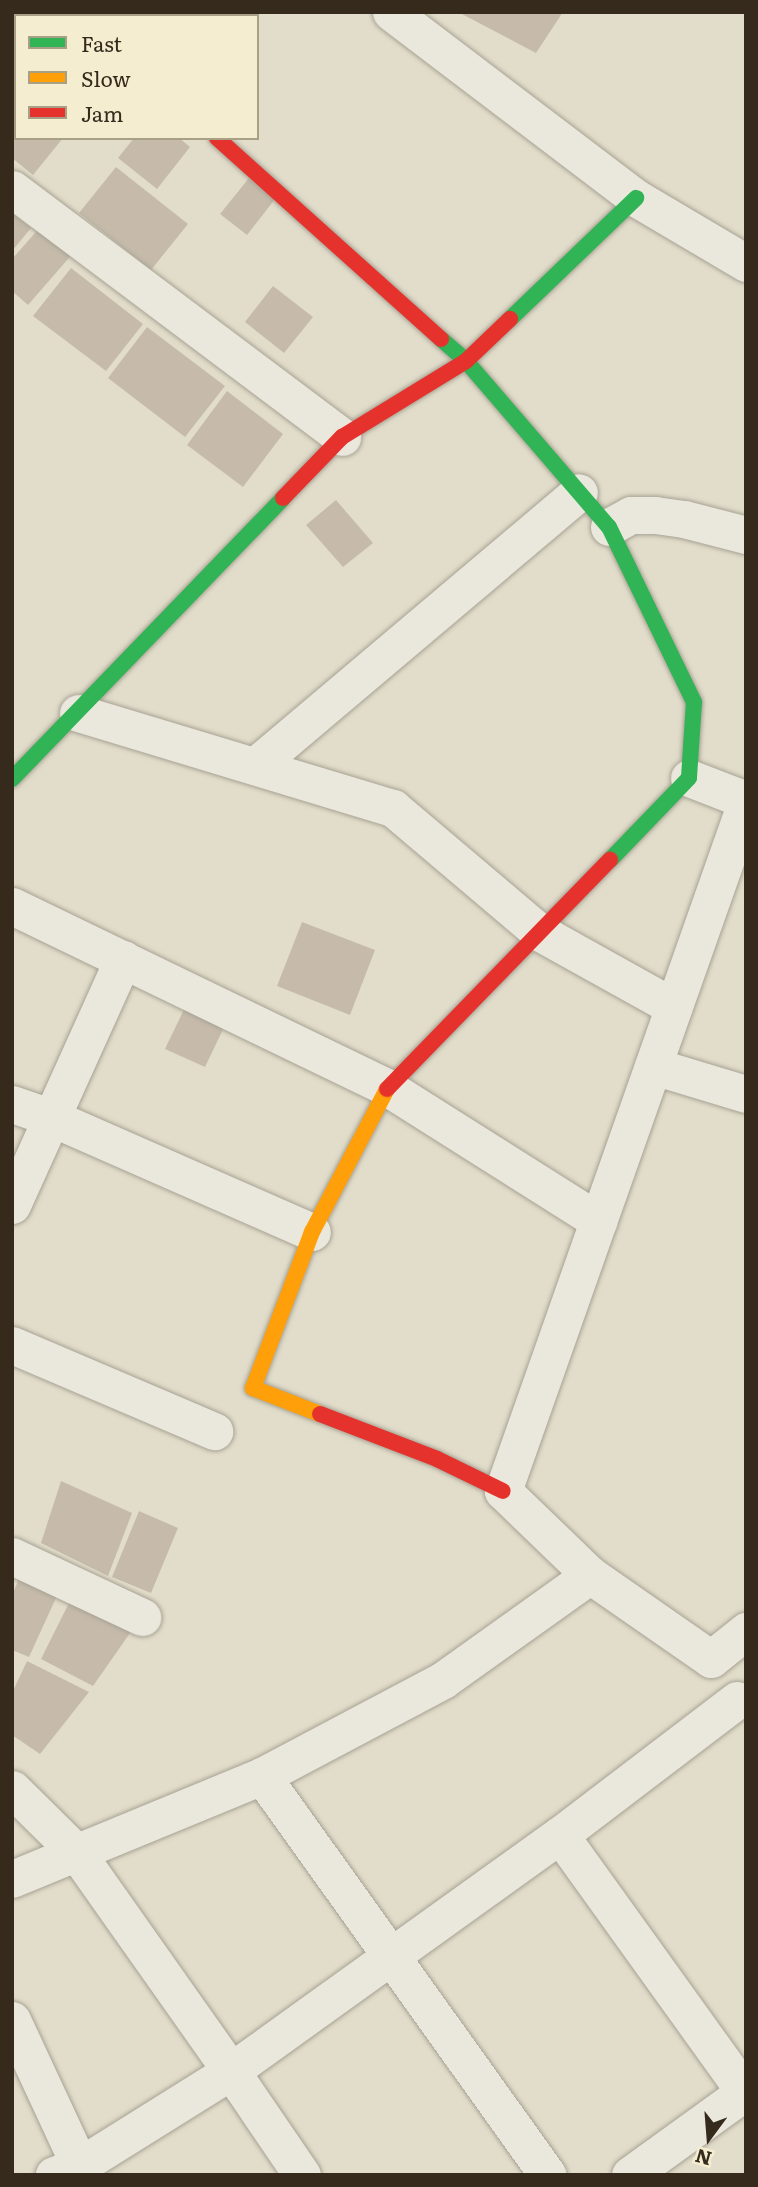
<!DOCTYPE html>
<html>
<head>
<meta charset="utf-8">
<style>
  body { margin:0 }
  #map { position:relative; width:758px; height:2187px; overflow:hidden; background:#e2ddca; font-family:Literata,serif }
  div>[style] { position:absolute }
  .building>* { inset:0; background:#c6bbab }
  .roads { filter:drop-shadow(0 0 2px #a7a294) drop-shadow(0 0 2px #a7a294) }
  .street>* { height:37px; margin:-18.5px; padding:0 18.5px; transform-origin:18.5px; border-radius:18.5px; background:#eae7dc }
  .fast>* { height:16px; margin:-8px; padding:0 8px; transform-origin:8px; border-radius:8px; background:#30b455 }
  .slow>* { height:16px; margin:-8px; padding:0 8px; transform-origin:8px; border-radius:8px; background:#ff9f0a }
  .jam>* { height:16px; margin:-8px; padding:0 8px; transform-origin:8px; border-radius:8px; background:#e5322d }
  span { translate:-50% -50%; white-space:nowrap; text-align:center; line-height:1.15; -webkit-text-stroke:5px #f5edcf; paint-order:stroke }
  .frame { position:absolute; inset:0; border:14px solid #352a1c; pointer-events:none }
  .legend { position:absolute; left:14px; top:14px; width:245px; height:126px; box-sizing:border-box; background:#f5edcf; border:2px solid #a89f87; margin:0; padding:9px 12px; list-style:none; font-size:21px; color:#352a1c }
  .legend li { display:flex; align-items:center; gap:14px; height:35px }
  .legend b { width:35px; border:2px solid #a89f87 }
  .north { position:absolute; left:674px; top:2103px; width:70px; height:70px; -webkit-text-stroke:5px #f5edcf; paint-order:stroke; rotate:196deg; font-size:19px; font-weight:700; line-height:28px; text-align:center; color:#352a1c }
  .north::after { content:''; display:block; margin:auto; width:24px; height:32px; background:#352a1c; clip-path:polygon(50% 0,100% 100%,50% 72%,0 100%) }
</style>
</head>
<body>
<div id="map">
  <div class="building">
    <i style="clip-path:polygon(458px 12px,563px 12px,536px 53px)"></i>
    <i style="clip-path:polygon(16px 107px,16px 138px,63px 138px,33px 175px,12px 158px,12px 111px)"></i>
    <i style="clip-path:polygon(134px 138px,179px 138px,190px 147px,157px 189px,118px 158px)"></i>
    <i style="clip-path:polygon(116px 167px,188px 224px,151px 270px,79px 213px)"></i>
    <i style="clip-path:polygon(249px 178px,275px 199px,247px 235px,220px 214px)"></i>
    <i style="clip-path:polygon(12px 213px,31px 228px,12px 251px)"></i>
    <i style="clip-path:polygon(43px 224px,75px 251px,28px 305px,12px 291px,12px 259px)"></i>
    <i style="clip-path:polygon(71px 268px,143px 324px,106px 371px,33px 316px)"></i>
    <i style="clip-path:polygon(273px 286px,313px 317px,284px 353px,245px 322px)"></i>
    <i style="clip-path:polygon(147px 327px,225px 386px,185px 437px,108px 378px)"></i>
    <i style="clip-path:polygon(227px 391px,283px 434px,243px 487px,187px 445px)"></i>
    <i style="clip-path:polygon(336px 500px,373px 543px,343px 567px,306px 525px)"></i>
    <i style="clip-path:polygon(302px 922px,375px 950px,350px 1015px,277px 986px)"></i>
    <i style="clip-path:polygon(189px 999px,229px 1017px,205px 1067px,165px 1049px)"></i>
    <i style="clip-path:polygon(61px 1481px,132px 1513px,108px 1576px,41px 1543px)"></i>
    <i style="clip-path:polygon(139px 1511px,178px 1528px,151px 1593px,112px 1577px)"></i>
    <i style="clip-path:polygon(23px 1570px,61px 1587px,29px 1657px,12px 1650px,12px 1595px)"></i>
    <i style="clip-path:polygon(73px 1595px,137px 1623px,93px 1686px,41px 1659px)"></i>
    <i style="clip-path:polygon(27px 1661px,89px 1692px,40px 1754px,12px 1735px,12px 1693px)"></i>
  </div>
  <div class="roads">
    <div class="street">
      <i style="left:52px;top:12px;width:6px;rotate:39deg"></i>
      <i style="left:391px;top:12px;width:308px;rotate:37.2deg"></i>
      <i style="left:636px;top:198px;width:128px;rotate:30.6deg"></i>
      <i style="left:87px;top:16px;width:5px;rotate:-53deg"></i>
      <i style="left:12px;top:95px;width:5px;rotate:-37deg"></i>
      <i style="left:12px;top:189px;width:413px;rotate:36.9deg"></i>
      <i style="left:609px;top:527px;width:25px;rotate:-29deg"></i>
      <i style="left:631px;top:515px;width:24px"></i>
      <i style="left:655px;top:515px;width:29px;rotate:8deg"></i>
      <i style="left:684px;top:519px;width:64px;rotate:14.5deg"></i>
      <i style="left:78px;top:713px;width:329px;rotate:16.8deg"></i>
      <i style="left:393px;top:808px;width:192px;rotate:40.3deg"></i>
      <i style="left:539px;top:932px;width:154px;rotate:29.1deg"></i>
      <i style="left:255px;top:766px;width:424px;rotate:-40.2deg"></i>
      <i style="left:689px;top:778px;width:61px;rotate:21.1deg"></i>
      <i style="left:12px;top:906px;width:418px;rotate:25.8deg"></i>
      <i style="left:388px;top:1088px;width:249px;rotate:32.3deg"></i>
      <i style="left:653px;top:1066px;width:97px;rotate:16.8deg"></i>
      <i style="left:12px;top:1104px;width:40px;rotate:18.9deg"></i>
      <i style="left:50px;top:1117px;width:286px;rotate:23.7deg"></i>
      <i style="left:12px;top:1205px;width:270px;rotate:-65.7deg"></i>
      <i style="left:12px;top:1345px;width:220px;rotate:23.1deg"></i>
      <i style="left:12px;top:1556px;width:144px;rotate:25.1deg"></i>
      <i style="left:590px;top:1575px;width:121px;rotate:-136deg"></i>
      <i style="left:503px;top:1491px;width:731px;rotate:-70.57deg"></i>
      <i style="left:737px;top:1700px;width:223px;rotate:142.7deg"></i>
      <i style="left:560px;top:1835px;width:319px;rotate:54.3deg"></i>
      <i style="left:262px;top:1776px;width:491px;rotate:54.4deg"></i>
      <i style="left:12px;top:1789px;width:91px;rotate:44.6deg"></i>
      <i style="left:77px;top:1853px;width:267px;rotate:54.8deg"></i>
      <i style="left:231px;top:2071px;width:179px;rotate:148deg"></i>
      <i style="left:79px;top:2166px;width:27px;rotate:160deg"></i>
      <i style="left:12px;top:1879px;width:270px;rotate:-22.4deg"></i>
      <i style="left:262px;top:1776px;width:205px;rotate:-27.9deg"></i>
      <i style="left:443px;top:1680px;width:181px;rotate:-35.5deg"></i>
      <i style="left:590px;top:1575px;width:147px;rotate:34.8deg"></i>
      <i style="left:711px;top:1659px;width:45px;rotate:-38.7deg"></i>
      <i style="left:12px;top:2020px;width:171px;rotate:65.1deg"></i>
      <i style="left:302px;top:2175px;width:126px;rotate:-124.3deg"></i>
      <i style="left:231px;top:2071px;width:405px;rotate:-35.7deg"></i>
      <i style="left:630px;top:2175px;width:143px;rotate:-35.9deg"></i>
    </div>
    <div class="fast">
      <i style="left:510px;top:319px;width:175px;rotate:-43.8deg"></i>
      <i style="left:441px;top:339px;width:33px;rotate:41deg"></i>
      <i style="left:466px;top:361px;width:219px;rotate:49.3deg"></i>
      <i style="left:609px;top:527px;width:195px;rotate:64.1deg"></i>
      <i style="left:694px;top:702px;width:76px;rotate:93.8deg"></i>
      <i style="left:689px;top:778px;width:114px;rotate:133.9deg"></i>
      <i style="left:12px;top:779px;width:390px;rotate:-46deg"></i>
    </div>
    <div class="slow">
      <i style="left:320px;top:1414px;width:72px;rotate:-158.8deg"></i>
      <i style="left:253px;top:1388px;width:167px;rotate:-69.3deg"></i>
      <i style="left:312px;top:1232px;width:161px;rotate:-62.3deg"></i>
    </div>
    <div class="jam">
      <i style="left:217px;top:138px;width:301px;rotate:41.9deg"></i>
      <i style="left:283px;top:498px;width:85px;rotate:-46deg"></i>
      <i style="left:342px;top:437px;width:145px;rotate:-31.5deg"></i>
      <i style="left:466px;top:361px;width:61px;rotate:-43.7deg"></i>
      <i style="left:387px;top:1089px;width:320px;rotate:-45.8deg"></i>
      <i style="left:320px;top:1414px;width:125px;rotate:21deg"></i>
      <i style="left:437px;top:1459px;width:73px;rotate:25.9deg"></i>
    </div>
  </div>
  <div class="frame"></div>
  <ul class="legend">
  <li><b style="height:9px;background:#30b455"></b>Fast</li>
  <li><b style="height:9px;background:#ff9f0a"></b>Slow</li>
  <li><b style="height:9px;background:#e5322d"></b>Jam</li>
  </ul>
  <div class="north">N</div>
</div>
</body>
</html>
